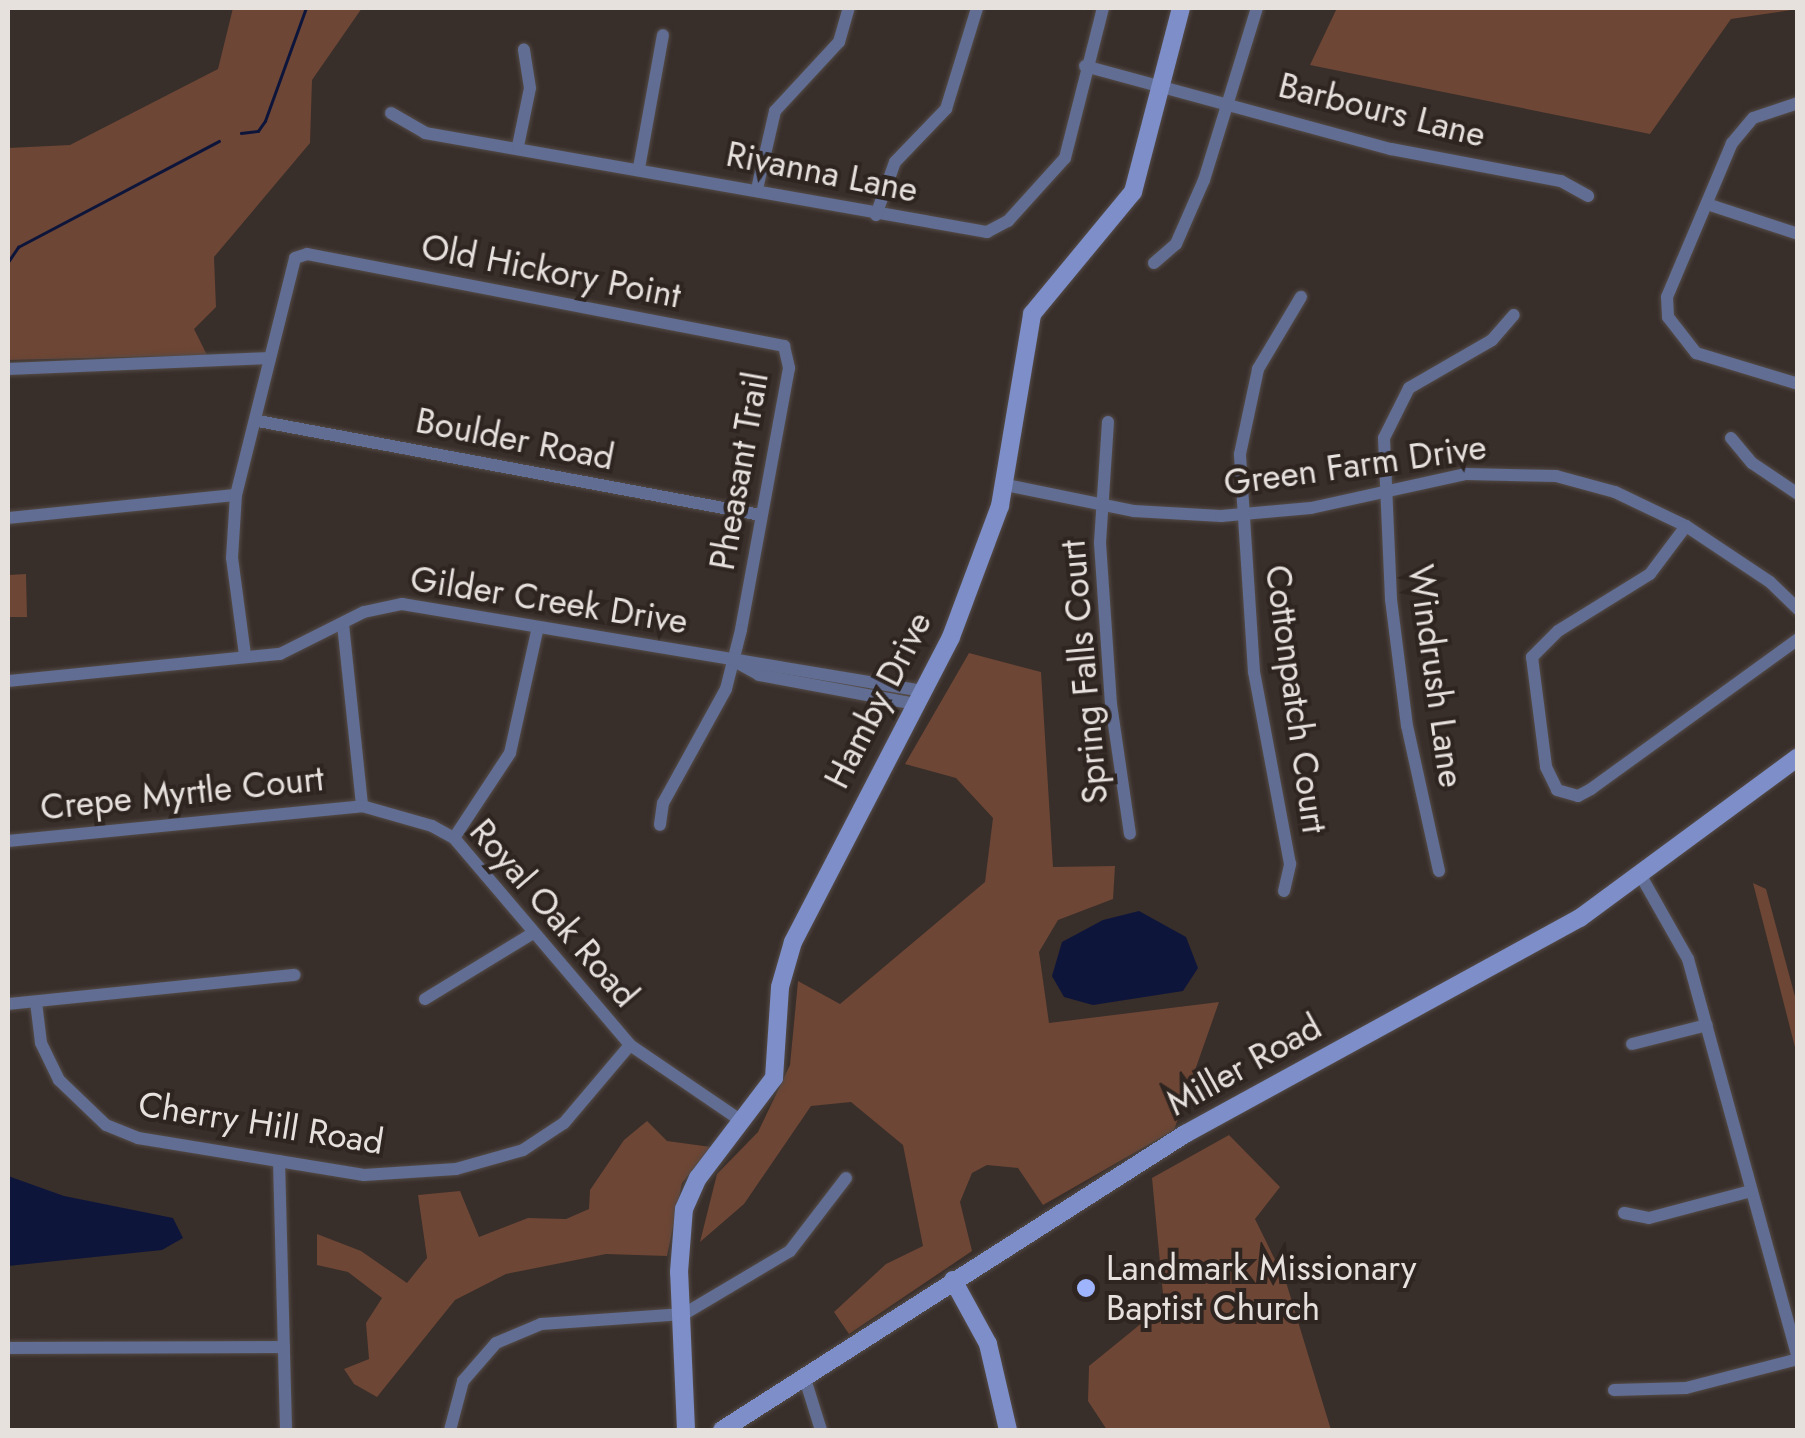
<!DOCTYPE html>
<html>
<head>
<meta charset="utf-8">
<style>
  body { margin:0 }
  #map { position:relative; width:1805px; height:1438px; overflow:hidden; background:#382e2a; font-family:Jost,sans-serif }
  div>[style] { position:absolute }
  .green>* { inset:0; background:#6d4635 }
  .water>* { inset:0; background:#0e153b }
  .stream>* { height:2.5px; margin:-1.25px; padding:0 1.25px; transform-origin:1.25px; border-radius:1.25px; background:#0e153b }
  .roads { filter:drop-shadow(0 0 2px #544b47) drop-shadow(0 0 2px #544b47) }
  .street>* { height:12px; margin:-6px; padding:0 6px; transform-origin:6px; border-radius:6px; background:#616d92 }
  .secondary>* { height:18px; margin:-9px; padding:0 9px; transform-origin:9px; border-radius:9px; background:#7d8ec9 }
  .dots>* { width:28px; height:28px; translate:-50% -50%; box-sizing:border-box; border:5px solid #2e2420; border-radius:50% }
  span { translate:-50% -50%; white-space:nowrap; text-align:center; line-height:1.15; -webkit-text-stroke:8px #2e2420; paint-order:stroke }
  .street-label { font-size:35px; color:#e7e1de }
  .poi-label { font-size:35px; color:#e7e1de }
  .left { translate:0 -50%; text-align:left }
  .frame { position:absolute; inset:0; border:10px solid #e7e1de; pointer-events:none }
</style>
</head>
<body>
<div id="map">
  <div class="green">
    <i style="clip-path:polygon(233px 8px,362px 8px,312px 80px,310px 143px,214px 257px,216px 307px,194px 329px,207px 355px,8px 360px,8px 148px,70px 145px,218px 69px)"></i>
    <i style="clip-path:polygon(1337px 8px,1797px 8px,1798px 9px,1731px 19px,1650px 134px,1310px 65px)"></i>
    <i style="clip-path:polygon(26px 574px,27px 617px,8px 617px,8px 575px)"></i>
    <i style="clip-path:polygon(969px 653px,1041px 672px,1053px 867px,1115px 866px,1113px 899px,1058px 920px,1039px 952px,1049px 1023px,1219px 1002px,1174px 1130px,1043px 1205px,1018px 1168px,987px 1165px,972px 1173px,960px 1202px,972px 1251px,849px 1334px,834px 1312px,886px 1264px,923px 1246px,903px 1145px,851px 1102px,811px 1106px,744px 1204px,700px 1242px,717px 1174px,758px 1132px,790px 1065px,798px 981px,840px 1004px,985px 882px,993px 818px,956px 778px,905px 764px)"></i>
    <i style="clip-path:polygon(1753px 883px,1766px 889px,1797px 1004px,1797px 1055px)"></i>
    <i style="clip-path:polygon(647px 1121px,667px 1141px,711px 1147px,682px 1183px,667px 1256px,606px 1254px,506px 1274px,455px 1300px,377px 1397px,354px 1384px,344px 1369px,369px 1359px,366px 1323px,382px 1298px,348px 1272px,317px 1265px,317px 1234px,361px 1251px,407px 1283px,427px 1258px,418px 1195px,460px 1191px,479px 1237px,528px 1218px,566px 1219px,589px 1209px,590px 1190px,624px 1140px)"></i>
    <i style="clip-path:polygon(1229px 1135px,1280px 1187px,1255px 1219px,1286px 1282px,1331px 1430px,1107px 1430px,1088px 1401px,1089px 1366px,1164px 1305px,1152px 1178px)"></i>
  </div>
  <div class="water">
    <i style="clip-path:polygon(1139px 911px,1186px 937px,1198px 968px,1183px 991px,1093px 1005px,1064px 997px,1052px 976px,1062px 942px,1103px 920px)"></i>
    <i style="clip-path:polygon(8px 1176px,64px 1196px,173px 1218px,183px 1238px,162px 1250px,8px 1266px)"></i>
  </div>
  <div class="stream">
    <i style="left:241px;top:133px;width:17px;rotate:-7deg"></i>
    <i style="left:258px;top:131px;width:12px;rotate:-55deg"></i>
    <i style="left:265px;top:121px;width:120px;rotate:-70.1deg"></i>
    <i style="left:8px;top:262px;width:18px;rotate:-56deg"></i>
    <i style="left:18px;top:247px;width:227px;rotate:-27.8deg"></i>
  </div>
  <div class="roads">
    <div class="street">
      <i style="left:1085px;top:66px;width:317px;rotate:15.2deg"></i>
      <i style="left:1391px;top:149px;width:173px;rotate:10.7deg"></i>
      <i style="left:1561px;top:181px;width:31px;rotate:29deg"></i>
      <i style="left:1798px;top:103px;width:47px;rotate:161.6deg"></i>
      <i style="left:1753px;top:118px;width:33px;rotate:130deg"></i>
      <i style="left:1732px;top:143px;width:167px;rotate:112.9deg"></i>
      <i style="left:1667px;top:297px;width:20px;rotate:87deg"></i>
      <i style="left:1668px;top:317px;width:46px;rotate:52.1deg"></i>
      <i style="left:1696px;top:353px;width:107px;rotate:16.9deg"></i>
      <i style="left:391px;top:113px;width:39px;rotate:30deg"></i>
      <i style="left:425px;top:133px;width:571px;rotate:9.99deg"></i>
      <i style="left:987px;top:232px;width:24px;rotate:-28deg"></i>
      <i style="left:1008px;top:221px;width:85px;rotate:-47.9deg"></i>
      <i style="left:1065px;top:158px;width:155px;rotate:-75.8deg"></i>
      <i style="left:518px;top:146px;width:59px;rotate:-78.3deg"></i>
      <i style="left:530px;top:88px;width:39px;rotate:-99deg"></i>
      <i style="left:639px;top:168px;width:135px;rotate:-79.8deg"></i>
      <i style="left:757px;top:189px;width:80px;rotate:-77deg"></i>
      <i style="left:775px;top:111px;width:94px;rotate:-47.2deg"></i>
      <i style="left:839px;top:42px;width:35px;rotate:-74deg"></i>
      <i style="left:1707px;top:204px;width:96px;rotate:18.2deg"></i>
      <i style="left:876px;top:215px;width:56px;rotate:-70.3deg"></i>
      <i style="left:895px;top:162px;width:74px;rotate:-46.1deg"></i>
      <i style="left:946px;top:109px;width:106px;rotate:-72.9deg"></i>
      <i style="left:1154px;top:263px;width:29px;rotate:-41deg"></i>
      <i style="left:1176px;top:244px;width:70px;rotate:-66.4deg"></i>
      <i style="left:1204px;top:180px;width:180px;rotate:-72.9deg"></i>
      <i style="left:8px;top:369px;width:262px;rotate:-2.4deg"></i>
      <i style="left:258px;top:421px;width:512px;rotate:10.59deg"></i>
      <i style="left:1108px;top:422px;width:121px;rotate:93.8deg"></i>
      <i style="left:1100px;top:543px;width:161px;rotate:86.1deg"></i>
      <i style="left:1111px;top:704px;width:131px;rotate:81.7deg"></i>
      <i style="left:1731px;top:438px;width:33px;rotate:50deg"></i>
      <i style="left:1752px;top:463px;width:55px;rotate:34deg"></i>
      <i style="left:1006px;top:485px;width:131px;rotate:11.5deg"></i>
      <i style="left:1134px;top:511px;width:87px;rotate:3.3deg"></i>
      <i style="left:1221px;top:516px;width:90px;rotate:-5.1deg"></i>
      <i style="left:1311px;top:508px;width:159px;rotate:-12.4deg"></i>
      <i style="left:1466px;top:474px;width:90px;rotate:1.3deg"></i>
      <i style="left:1556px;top:476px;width:61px;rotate:15.2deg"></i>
      <i style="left:1615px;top:492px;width:79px;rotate:25.6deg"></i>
      <i style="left:1686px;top:526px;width:101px;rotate:33.7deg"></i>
      <i style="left:1770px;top:582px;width:39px;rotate:44deg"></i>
      <i style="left:8px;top:518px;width:229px;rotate:-5.8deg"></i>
      <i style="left:1686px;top:526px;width:60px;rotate:126.9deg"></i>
      <i style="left:1650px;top:574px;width:108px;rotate:148.2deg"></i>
      <i style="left:1558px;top:631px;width:37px;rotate:135deg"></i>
      <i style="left:1532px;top:657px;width:111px;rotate:82.7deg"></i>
      <i style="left:1546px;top:767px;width:25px;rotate:64deg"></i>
      <i style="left:1557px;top:790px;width:22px;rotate:16deg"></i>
      <i style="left:1578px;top:796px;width:15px;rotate:-28deg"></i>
      <i style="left:1591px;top:789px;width:256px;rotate:-35.9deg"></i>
      <i style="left:343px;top:624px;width:183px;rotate:84deg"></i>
      <i style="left:245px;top:655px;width:98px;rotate:-97.6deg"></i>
      <i style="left:232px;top:558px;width:63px;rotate:-86.4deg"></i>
      <i style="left:236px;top:495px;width:244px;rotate:-76deg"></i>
      <i style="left:295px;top:258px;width:13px;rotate:-18deg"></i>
      <i style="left:307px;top:254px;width:486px;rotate:10.9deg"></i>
      <i style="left:784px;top:346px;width:23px;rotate:77deg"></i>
      <i style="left:789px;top:368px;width:266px;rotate:100.4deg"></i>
      <i style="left:741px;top:630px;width:61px;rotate:104.3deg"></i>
      <i style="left:726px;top:689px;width:130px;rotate:118.9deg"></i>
      <i style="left:663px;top:803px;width:22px;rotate:98deg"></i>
      <i style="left:736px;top:662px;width:26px;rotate:29deg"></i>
      <i style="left:759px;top:675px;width:160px;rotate:10.5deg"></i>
      <i style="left:8px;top:681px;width:273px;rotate:-5.7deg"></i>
      <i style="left:280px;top:654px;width:94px;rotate:-26.6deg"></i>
      <i style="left:364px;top:612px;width:39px;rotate:-12deg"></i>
      <i style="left:402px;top:604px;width:528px;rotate:9.48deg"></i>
      <i style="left:454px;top:838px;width:102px;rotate:-56.6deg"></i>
      <i style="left:510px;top:753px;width:129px;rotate:-77.5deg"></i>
      <i style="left:8px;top:841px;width:356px;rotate:-5.6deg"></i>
      <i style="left:362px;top:806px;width:73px;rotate:15.9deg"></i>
      <i style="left:432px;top:826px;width:25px;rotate:29deg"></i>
      <i style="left:454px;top:838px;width:272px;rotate:49.6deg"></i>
      <i style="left:630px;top:1045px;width:133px;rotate:34.3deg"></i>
      <i style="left:1439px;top:871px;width:148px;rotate:-102.4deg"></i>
      <i style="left:1407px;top:726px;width:128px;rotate:-97.2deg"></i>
      <i style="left:1391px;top:599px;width:161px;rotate:-92.5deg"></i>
      <i style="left:1384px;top:438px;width:56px;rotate:-63.4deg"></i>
      <i style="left:1409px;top:388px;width:96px;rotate:-30deg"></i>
      <i style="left:1492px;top:340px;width:33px;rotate:-49deg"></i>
      <i style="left:1641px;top:876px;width:95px;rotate:60.5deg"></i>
      <i style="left:1688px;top:959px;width:414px;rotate:74.6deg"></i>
      <i style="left:1284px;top:891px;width:28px;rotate:-77deg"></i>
      <i style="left:1290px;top:864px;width:195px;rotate:-100.6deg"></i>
      <i style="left:1254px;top:672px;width:218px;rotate:-93.7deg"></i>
      <i style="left:1240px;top:454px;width:87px;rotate:-78deg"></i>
      <i style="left:1258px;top:369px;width:84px;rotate:-59.2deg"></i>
      <i style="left:425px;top:999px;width:127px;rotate:-31.4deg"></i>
      <i style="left:36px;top:1002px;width:41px;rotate:83deg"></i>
      <i style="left:41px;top:1043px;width:41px;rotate:64.1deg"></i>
      <i style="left:59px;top:1080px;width:65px;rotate:43.8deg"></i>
      <i style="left:106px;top:1125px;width:35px;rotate:22deg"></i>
      <i style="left:138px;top:1138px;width:229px;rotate:9.3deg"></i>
      <i style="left:364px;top:1175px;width:92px;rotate:-3.7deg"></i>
      <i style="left:456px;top:1169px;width:70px;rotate:-15.8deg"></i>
      <i style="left:523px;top:1150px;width:49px;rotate:-33.4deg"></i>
      <i style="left:564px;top:1123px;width:102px;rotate:-49.8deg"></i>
      <i style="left:8px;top:1004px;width:288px;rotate:-5.8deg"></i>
      <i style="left:1632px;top:1044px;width:77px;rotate:-14.2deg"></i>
      <i style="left:279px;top:1161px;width:269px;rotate:88.5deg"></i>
      <i style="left:1624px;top:1213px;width:25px;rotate:11deg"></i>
      <i style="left:1649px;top:1218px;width:106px;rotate:-14.8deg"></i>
      <i style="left:8px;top:1348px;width:276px;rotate:-0.2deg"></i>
      <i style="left:805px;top:1379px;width:53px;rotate:72.6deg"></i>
      <i style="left:1614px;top:1390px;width:72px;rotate:-1.6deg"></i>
      <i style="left:1686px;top:1388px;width:116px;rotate:-14.5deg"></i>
      <i style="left:450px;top:1430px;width:51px;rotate:-75.1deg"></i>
      <i style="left:463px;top:1381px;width:50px;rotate:-49deg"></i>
      <i style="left:496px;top:1343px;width:49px;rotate:-22.9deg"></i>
      <i style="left:541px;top:1324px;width:143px;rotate:-4deg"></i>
      <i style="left:684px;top:1314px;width:123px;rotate:-30.7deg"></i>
      <i style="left:790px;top:1251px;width:92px;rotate:-52.5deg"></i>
    </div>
    <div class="secondary">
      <i style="left:953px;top:1280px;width:73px;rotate:61.3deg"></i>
      <i style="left:988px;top:1344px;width:88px;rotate:76.9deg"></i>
      <i style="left:686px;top:1430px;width:158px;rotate:-92.5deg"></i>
      <i style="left:679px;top:1272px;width:63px;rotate:-85.5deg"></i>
      <i style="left:684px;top:1209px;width:34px;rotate:-66deg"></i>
      <i style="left:698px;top:1178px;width:126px;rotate:-52.8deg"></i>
      <i style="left:774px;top:1078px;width:91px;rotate:-86.2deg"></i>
      <i style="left:780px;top:987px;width:47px;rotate:-73.9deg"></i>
      <i style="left:793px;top:942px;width:343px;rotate:-62.6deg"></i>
      <i style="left:951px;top:637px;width:140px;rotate:-69.5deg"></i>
      <i style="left:1000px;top:506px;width:195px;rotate:-80.5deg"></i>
      <i style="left:1032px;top:314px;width:158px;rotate:-50.4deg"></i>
      <i style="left:1133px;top:192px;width:190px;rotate:-75.4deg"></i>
      <i style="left:722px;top:1430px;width:550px;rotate:-32.59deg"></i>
      <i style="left:1185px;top:1134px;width:450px;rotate:-28.7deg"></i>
      <i style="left:1580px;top:918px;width:271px;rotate:-36.4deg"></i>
    </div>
  </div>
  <div class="dots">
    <i style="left:1086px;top:1288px;background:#9eb4fd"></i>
  </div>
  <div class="street-label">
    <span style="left:1382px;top:110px;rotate:14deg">Barbours Lane</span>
    <span style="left:822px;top:172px;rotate:11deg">Rivanna Lane</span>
    <span style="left:551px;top:271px;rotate:11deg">Old Hickory Point</span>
    <span style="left:515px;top:439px;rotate:11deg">Boulder Road</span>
    <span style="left:1355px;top:465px;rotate:-8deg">Green Farm Drive</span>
    <span style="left:739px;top:471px;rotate:-80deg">Pheasant Trail</span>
    <span style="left:549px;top:600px;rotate:9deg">Gilder Creek Drive</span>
    <span style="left:1084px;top:672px;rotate:-95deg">Spring Falls Court</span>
    <span style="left:1436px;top:676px;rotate:82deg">Windrush Lane</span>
    <span style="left:1296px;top:699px;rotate:82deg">Cottonpatch Court</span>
    <span style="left:878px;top:700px;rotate:-63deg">Hamby Drive</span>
    <span style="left:182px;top:793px;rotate:-6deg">Crepe Myrtle Court</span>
    <span style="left:554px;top:913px;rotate:49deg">Royal Oak Road</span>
    <span style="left:1244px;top:1065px;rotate:-29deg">Miller Road</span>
    <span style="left:261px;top:1123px;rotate:9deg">Cherry Hill Road</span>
  </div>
  <div class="poi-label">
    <span class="left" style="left:1106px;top:1288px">Landmark Missionary<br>Baptist Church</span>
  </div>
  <div class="frame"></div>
</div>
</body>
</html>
